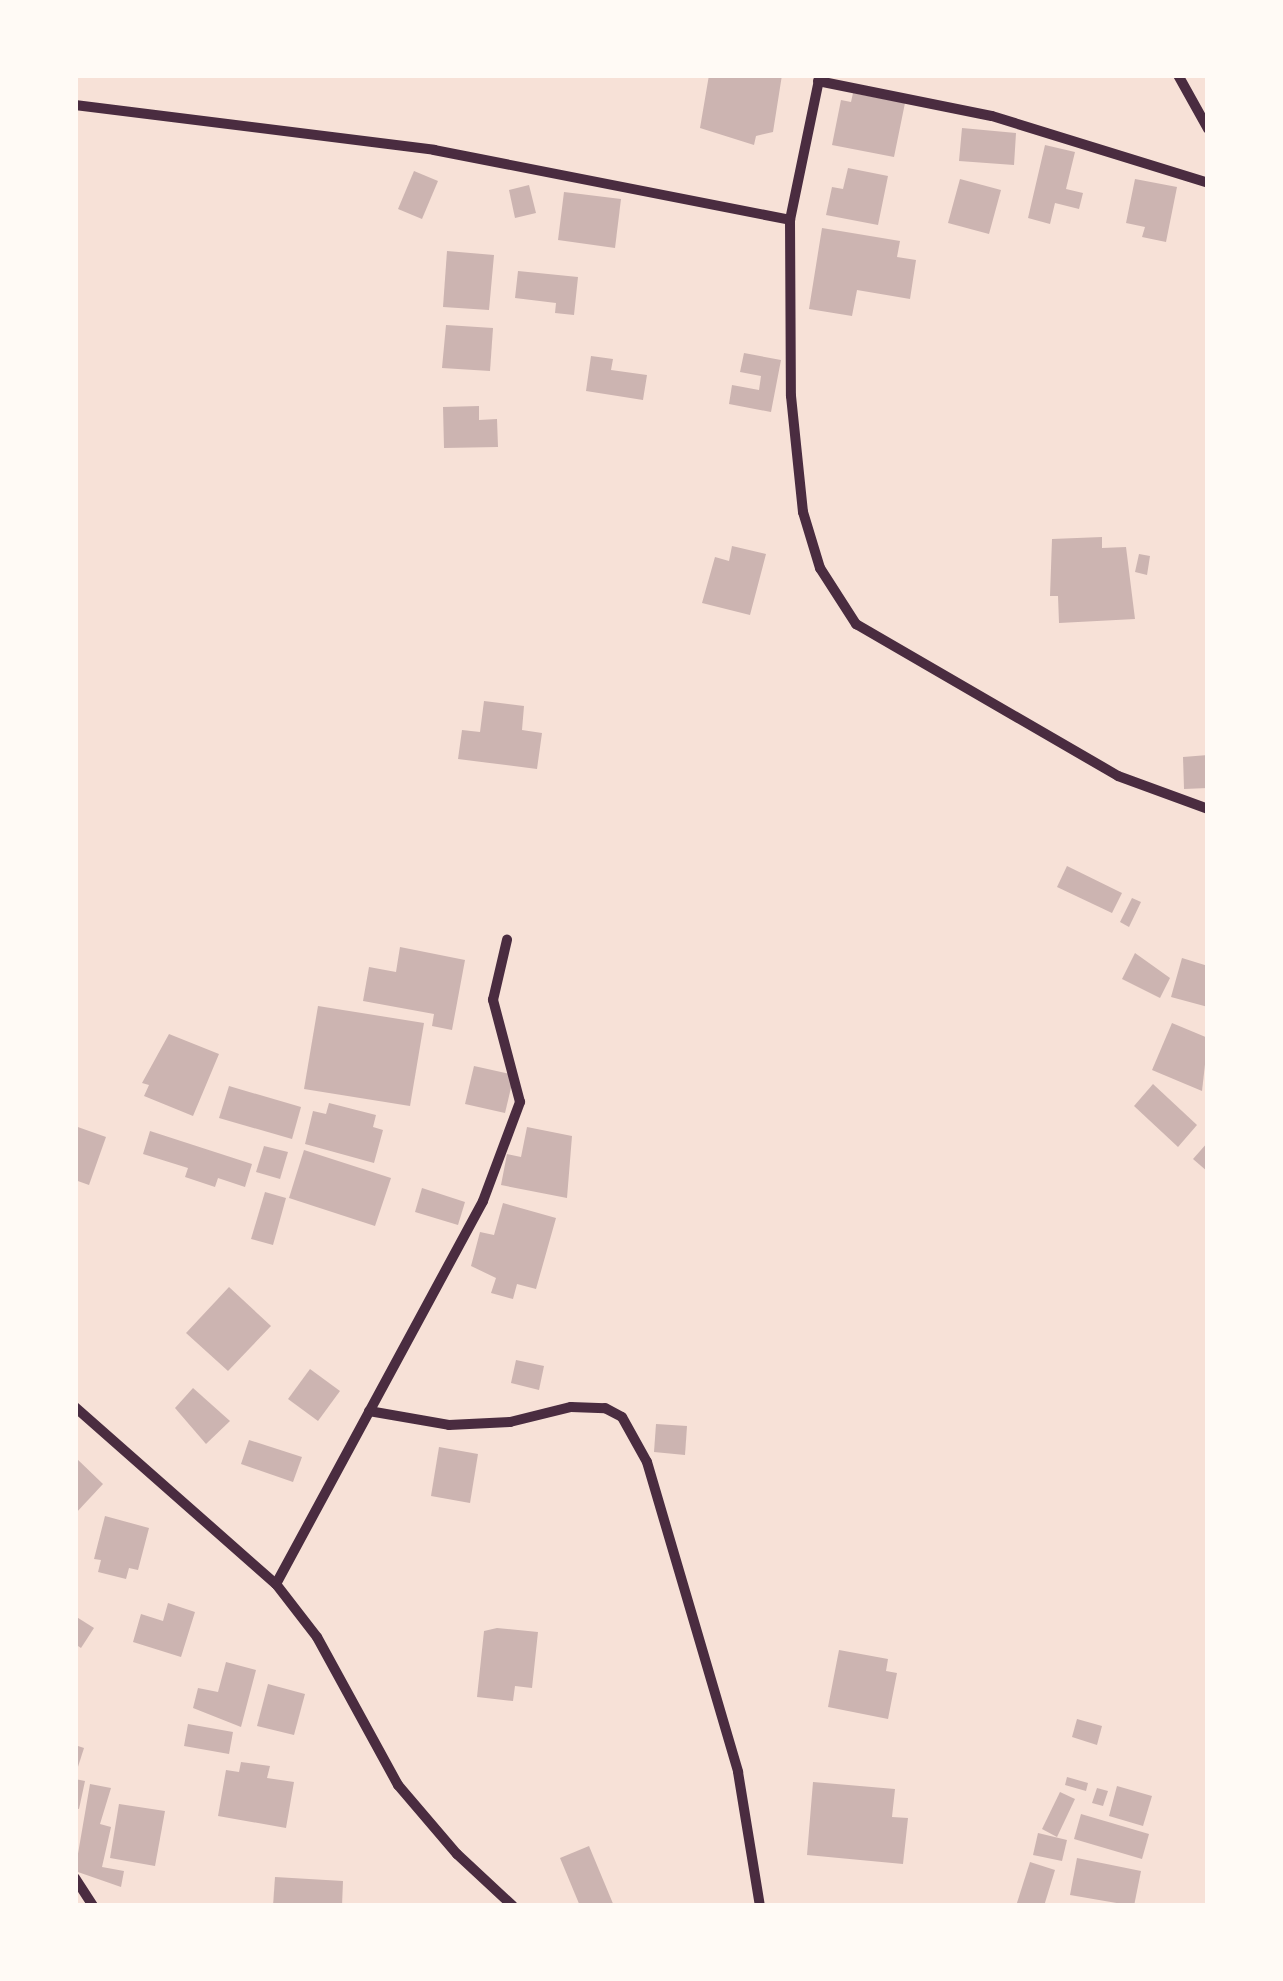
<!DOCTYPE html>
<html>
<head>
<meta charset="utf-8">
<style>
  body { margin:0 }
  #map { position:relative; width:1283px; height:1981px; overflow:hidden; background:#f7e1d7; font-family:Helvetica,sans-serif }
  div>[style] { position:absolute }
  .building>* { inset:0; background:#ccb4b1 }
  .minor>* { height:10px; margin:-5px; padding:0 5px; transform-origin:5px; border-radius:5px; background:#4a2c40 }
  span { translate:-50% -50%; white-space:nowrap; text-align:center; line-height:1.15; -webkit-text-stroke:8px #fffaf5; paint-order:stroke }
  .frame { position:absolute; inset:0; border:78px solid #fffaf5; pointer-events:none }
</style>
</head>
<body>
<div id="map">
  <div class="building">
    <i style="clip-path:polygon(709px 75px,782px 75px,773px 132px,756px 136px,754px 145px,700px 128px)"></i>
    <i style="clip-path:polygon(853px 93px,905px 103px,894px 157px,832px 145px,841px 100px,851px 102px)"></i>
    <i style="clip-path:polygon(962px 128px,1016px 133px,1014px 165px,959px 161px)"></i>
    <i style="clip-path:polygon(1045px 145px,1075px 152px,1066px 189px,1083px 193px,1079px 209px,1055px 203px,1050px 224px,1028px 218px)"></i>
    <i style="clip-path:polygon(848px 168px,888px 176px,878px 225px,826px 215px,832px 187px,843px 189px)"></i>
    <i style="clip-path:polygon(414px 171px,438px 181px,422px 219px,398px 209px)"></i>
    <i style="clip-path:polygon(960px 179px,1001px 190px,989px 234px,948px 223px)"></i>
    <i style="clip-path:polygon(1135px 179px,1177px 187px,1166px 242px,1142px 237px,1145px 227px,1126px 223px)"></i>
    <i style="clip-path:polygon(529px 185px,536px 213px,515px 218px,509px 190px)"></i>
    <i style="clip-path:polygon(564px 192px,621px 199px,615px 248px,558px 240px)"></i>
    <i style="clip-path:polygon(822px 228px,900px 241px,897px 257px,916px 260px,910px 299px,857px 290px,852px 316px,809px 309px)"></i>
    <i style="clip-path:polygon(447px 251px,494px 255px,489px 310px,443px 307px)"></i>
    <i style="clip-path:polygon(518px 271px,578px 277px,574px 315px,555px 313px,556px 303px,515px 298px)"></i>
    <i style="clip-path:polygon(446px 325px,493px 328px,490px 371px,442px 368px)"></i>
    <i style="clip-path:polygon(744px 353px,781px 360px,771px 412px,729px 404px,732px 385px,759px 390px,761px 376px,740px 372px)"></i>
    <i style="clip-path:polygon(591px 356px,613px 359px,611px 370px,647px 375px,643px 400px,586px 391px)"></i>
    <i style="clip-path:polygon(479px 406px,479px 420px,497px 419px,498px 447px,444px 448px,443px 407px)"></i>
    <i style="clip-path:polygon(1102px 537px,1102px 548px,1126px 547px,1135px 619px,1059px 623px,1058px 596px,1050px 596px,1052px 539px)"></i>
    <i style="clip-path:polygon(732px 546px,766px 554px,750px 615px,702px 603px,715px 557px,729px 561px)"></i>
    <i style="clip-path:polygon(1139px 554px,1150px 556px,1147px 575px,1135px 572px)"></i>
    <i style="clip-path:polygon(484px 701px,524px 706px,522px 730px,542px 733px,537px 769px,458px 759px,462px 730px,480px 732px)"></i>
    <i style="clip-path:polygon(1208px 755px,1208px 788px,1184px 789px,1183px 757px)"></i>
    <i style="clip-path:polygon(1067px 866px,1122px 893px,1112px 913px,1057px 887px)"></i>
    <i style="clip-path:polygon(1132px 898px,1141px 902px,1129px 927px,1120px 922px)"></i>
    <i style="clip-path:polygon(400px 947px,465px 960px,452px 1030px,432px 1026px,434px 1014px,363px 1001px,369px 967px,396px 972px)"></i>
    <i style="clip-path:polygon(1135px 953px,1170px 978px,1160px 998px,1122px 979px)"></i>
    <i style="clip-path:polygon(1182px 958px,1208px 966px,1208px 1007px,1171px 997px)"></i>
    <i style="clip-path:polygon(318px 1006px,424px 1023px,410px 1106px,304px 1089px)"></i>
    <i style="clip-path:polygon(1172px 1023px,1208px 1038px,1202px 1091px,1152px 1070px)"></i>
    <i style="clip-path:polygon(169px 1034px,219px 1054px,193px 1116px,144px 1096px,149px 1085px,142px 1083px)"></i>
    <i style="clip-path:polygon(474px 1066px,514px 1075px,505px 1113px,465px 1104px)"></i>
    <i style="clip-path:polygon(1153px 1084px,1197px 1125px,1178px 1147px,1134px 1106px)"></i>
    <i style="clip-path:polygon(229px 1086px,301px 1107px,292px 1139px,219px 1118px)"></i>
    <i style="clip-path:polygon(329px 1103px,376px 1115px,373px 1127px,383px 1130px,374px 1163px,305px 1144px,313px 1111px,326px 1114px)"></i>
    <i style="clip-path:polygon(75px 1126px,106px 1137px,89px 1185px,75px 1180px)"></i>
    <i style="clip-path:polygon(527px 1127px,572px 1136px,567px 1198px,501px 1185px,507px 1154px,521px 1157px)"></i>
    <i style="clip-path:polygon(150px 1131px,252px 1164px,245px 1187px,218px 1178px,215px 1187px,185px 1177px,188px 1168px,143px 1154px)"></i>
    <i style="clip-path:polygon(1208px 1142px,1208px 1172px,1193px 1159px)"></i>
    <i style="clip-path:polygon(264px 1146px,288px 1152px,280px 1179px,256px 1172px)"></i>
    <i style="clip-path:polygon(304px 1150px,391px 1178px,375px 1226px,289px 1198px)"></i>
    <i style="clip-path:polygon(422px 1188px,465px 1202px,458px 1225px,415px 1212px)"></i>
    <i style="clip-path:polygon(265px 1192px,286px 1198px,273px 1245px,251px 1239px)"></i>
    <i style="clip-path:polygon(503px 1203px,556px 1218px,536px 1289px,517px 1284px,513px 1299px,491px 1293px,496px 1278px,471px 1266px,480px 1232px,494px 1235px)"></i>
    <i style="clip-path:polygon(229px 1287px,271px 1326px,228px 1371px,186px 1333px)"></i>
    <i style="clip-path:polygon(516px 1360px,544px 1366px,539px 1390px,511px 1383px)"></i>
    <i style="clip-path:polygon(310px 1369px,340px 1391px,318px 1421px,288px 1399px)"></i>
    <i style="clip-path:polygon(193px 1388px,230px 1421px,206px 1444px,175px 1408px)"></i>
    <i style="clip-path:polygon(656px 1424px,687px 1426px,685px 1455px,654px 1452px)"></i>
    <i style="clip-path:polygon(249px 1440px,302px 1457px,293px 1482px,241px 1464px)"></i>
    <i style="clip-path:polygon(439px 1447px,478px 1454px,470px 1503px,431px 1496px)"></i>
    <i style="clip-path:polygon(75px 1457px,103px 1484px,75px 1514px)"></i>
    <i style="clip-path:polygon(105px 1516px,149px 1528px,138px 1570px,129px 1568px,126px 1579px,98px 1572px,101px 1560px,94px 1559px)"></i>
    <i style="clip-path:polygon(168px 1603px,195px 1612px,181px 1657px,133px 1642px,141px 1614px,163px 1621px)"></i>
    <i style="clip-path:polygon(75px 1616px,94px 1628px,81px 1648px,75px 1644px)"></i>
    <i style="clip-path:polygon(497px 1628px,538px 1632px,532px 1688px,515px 1686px,513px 1701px,477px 1697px,484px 1631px)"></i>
    <i style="clip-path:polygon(839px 1650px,888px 1659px,886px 1671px,897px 1673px,888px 1719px,828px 1707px)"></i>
    <i style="clip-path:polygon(226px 1662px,256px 1670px,241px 1727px,193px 1708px,198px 1688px,218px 1692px)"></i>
    <i style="clip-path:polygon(268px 1684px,305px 1694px,294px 1735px,257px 1726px)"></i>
    <i style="clip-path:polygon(1077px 1719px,1102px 1726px,1097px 1745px,1072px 1737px)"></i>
    <i style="clip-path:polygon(188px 1724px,233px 1732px,229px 1754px,184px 1746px)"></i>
    <i style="clip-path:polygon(75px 1745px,84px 1748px,76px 1773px,75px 1773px)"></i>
    <i style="clip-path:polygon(241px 1762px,270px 1766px,267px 1778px,294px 1782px,286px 1828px,218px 1816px,226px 1770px,239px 1772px)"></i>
    <i style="clip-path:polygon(1067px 1777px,1088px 1783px,1086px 1791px,1065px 1785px)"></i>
    <i style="clip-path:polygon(75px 1779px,85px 1781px,79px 1809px,75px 1808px)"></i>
    <i style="clip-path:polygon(813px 1782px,895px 1789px,892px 1817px,908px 1818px,903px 1864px,807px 1855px)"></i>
    <i style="clip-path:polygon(90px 1784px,111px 1788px,100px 1824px,111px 1827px,102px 1867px,124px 1871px,121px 1887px,75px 1871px)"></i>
    <i style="clip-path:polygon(1117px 1786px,1152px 1796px,1143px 1826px,1109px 1816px)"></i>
    <i style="clip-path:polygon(1097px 1788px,1108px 1791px,1103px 1806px,1092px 1803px)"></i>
    <i style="clip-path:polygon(1060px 1792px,1075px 1799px,1057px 1837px,1042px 1829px)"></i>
    <i style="clip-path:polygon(119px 1804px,165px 1811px,155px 1866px,110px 1858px)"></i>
    <i style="clip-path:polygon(1081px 1814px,1149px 1834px,1142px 1859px,1074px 1839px)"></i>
    <i style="clip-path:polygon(1038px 1833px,1067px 1840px,1062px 1861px,1033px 1855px)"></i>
    <i style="clip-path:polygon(589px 1846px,614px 1906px,580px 1906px,560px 1858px)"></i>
    <i style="clip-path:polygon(1077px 1858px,1141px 1871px,1134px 1906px,1070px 1895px)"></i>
    <i style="clip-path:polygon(1030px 1862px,1055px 1870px,1044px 1906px,1016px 1906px)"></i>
    <i style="clip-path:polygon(275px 1877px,343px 1881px,342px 1906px,273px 1906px)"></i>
  </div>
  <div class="minor">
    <i style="left:820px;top:75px;width:148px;rotate:101.7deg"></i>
    <i style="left:790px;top:220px;width:176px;rotate:89.7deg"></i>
    <i style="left:791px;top:396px;width:117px;rotate:84.1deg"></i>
    <i style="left:803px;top:512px;width:59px;rotate:73.1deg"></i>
    <i style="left:820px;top:568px;width:67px;rotate:57.3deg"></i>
    <i style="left:856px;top:624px;width:303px;rotate:30.1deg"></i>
    <i style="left:1118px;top:776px;width:96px;rotate:20.1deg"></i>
    <i style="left:1178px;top:75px;width:62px;rotate:60.9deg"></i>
    <i style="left:818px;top:81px;width:177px;rotate:11.4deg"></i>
    <i style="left:992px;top:116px;width:226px;rotate:17.2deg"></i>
    <i style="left:75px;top:105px;width:362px;rotate:7.1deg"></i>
    <i style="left:434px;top:150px;width:363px;rotate:11.1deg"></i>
    <i style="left:75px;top:1407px;width:268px;rotate:41.4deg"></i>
    <i style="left:276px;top:1584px;width:67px;rotate:52.3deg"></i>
    <i style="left:317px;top:1637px;width:169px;rotate:61.3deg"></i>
    <i style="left:398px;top:1785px;width:91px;rotate:49.5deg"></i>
    <i style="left:457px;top:1854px;width:76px;rotate:42.9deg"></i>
    <i style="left:369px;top:1411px;width:81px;rotate:9.9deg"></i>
    <i style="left:449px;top:1425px;width:61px;rotate:-2.8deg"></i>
    <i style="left:510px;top:1422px;width:63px;rotate:-13.8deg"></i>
    <i style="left:571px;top:1407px;width:34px;rotate:2deg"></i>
    <i style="left:605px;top:1408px;width:19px;rotate:28deg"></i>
    <i style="left:622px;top:1417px;width:51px;rotate:60.9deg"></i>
    <i style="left:647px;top:1462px;width:323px;rotate:73.6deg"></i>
    <i style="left:738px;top:1772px;width:136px;rotate:80.7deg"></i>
    <i style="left:276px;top:1584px;width:435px;rotate:-61.6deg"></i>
    <i style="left:483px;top:1201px;width:106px;rotate:-69.5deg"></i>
    <i style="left:520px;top:1102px;width:106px;rotate:-104.8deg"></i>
    <i style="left:493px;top:1000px;width:62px;rotate:-76.9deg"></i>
    <i style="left:75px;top:1878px;width:33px;rotate:57deg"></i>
  </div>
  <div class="frame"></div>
</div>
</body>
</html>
